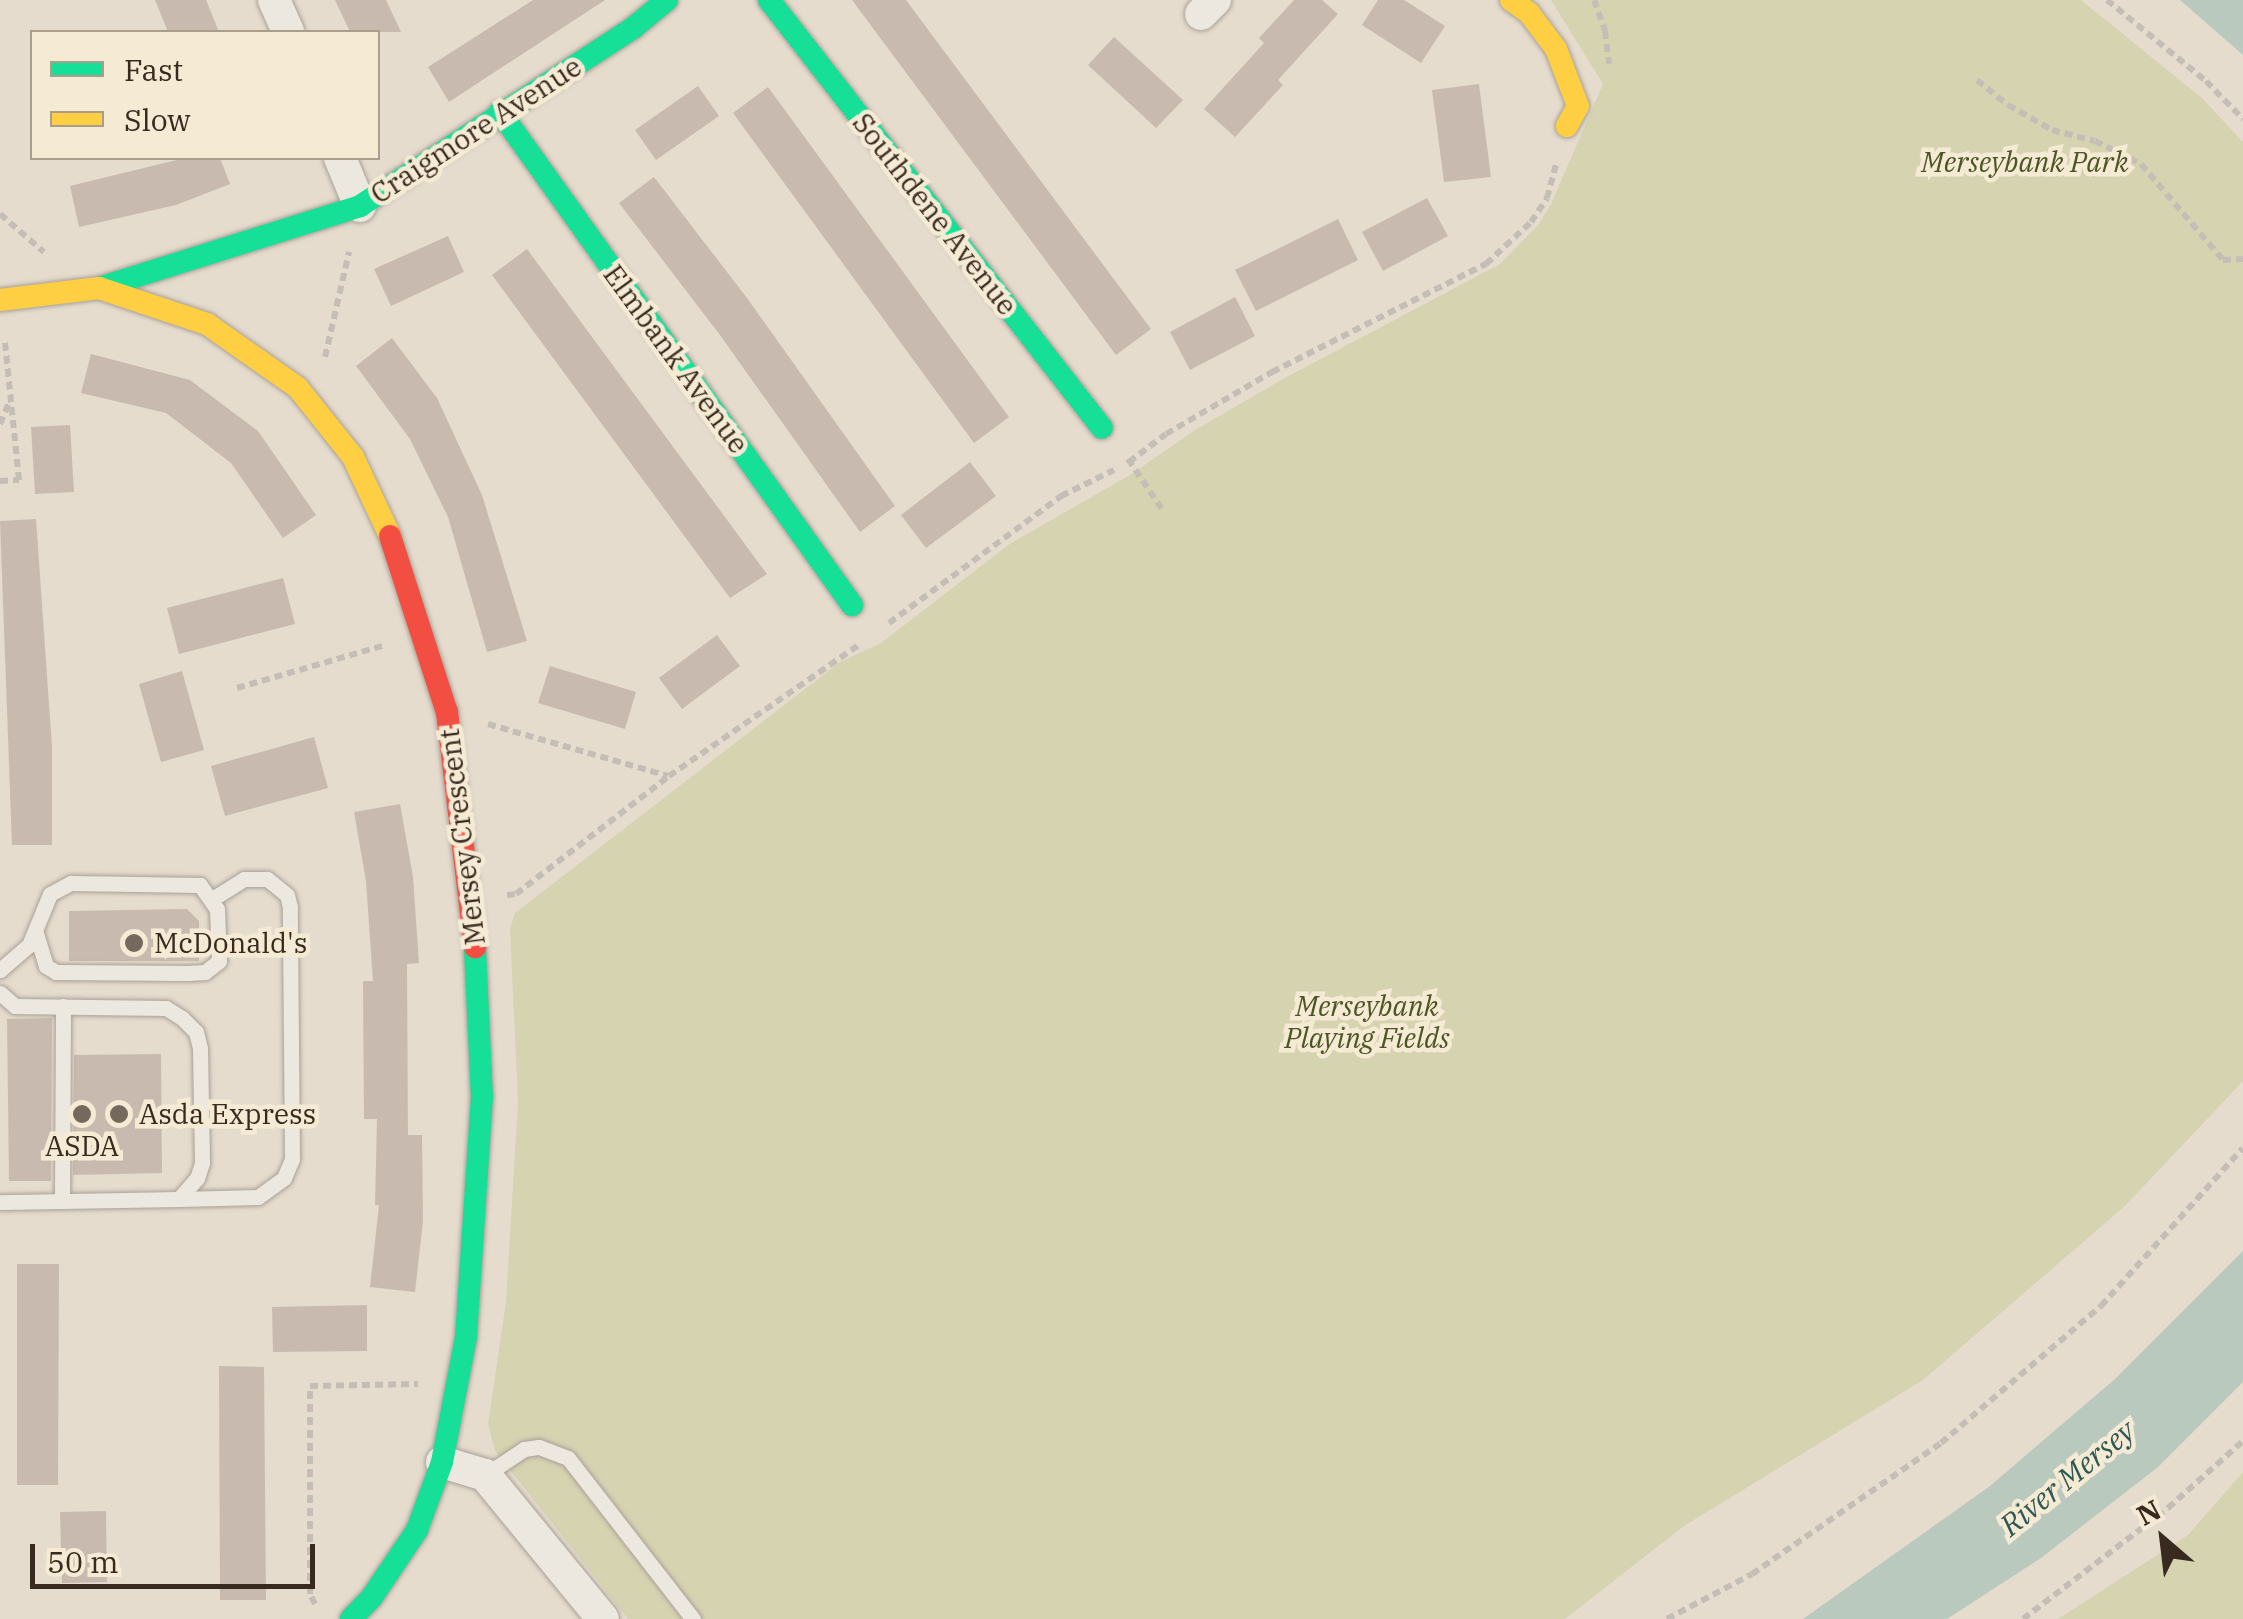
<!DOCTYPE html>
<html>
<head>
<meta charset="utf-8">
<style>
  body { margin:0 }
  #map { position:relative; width:2243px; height:1619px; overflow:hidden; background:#e5dcce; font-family:"IBM Plex Serif",serif }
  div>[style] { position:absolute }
  .green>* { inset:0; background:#d6d3b1 }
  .water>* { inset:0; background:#b9c9be }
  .building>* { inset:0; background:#c8baaf }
  .path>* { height:6px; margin-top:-3px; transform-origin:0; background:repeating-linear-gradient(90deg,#c5beb6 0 8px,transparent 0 13px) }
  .roads { filter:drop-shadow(0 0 2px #aaa197) drop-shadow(0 0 2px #aaa197) }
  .lane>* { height:15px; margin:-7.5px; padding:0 7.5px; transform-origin:7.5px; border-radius:7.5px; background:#ede8df }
  .street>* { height:32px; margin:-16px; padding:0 16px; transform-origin:16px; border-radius:16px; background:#ede8df }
  .fast>* { height:22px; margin:-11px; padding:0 11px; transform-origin:11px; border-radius:11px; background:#16e098 }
  .slow>* { height:22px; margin:-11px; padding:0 11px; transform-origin:11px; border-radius:11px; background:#ffcf43 }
  .jam>* { height:22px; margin:-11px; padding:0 11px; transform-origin:11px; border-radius:11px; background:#f24e42 }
  .dots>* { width:28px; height:28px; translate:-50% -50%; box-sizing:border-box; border:5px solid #f5ead4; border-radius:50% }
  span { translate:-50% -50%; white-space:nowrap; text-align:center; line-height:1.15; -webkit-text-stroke:9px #f5ead4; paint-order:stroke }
  .street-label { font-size:28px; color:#392a1f }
  .park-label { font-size:28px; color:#4c5526; font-style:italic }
  .poi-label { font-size:28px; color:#392a1f }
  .left { translate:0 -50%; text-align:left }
  .water-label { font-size:30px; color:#2e5853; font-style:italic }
  .legend { position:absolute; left:30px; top:30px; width:350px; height:130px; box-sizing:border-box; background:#f5ead4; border:2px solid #aa9d8c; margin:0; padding:12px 18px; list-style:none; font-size:30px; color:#392a1f }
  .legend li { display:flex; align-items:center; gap:20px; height:50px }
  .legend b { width:50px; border:2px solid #aa9d8c }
  .north { position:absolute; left:2113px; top:1489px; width:100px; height:100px; -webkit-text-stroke:8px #f5ead4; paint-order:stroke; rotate:332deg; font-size:28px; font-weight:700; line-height:40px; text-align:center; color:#392a1f }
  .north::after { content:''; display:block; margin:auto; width:35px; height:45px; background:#392a1f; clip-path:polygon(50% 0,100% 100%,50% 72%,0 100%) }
  .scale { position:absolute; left:30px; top:1544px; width:285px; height:45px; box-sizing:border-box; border:5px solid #392a1f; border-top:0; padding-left:12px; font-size:30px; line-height:35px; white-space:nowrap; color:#392a1f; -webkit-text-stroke:8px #f5ead4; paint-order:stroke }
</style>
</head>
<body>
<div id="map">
  <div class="green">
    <i style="clip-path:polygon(1551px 0,2081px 0,2203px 99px,2243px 142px,2243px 1081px,2125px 1206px,1923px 1380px,1684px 1526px,1565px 1619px,628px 1619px,495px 1451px,488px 1424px,506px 1302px,518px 1102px,510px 929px,515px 913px,840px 662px,881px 643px,1011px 543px,1130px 475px,1195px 430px,1283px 379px,1500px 264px,1539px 224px,1552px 202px,1603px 84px)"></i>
    <i style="clip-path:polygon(2243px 1472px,2243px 1619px,2058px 1619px,2188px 1535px)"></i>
  </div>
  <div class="water">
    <i style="clip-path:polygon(2180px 0,2243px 0,2243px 55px)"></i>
    <i style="clip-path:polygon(2243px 1251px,2243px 1382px,2158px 1467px,2041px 1558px,1947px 1619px,1803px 1619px,1990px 1486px,2115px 1379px)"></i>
  </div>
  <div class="building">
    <i style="clip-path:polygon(155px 0,206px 0,219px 32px,168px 32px)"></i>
    <i style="clip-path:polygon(335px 0,386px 0,401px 32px,350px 32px)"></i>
    <i style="clip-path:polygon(533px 0,605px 0,449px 102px,428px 67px)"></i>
    <i style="clip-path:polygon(852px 0,906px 0,1151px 329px,1116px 355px)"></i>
    <i style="clip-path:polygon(1294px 0,1322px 0,1338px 14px,1278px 80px,1283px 85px,1235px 137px,1204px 109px,1264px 43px,1259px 38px)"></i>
    <i style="clip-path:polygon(1378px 0,1404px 0,1445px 26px,1421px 63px,1362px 25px)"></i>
    <i style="clip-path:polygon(1114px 37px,1183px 100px,1156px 128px,1088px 65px)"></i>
    <i style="clip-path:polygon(1479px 84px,1491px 177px,1444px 182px,1432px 90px)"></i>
    <i style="clip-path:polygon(698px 86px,719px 116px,656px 160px,635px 130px)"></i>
    <i style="clip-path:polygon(768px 87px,1009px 417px,974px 443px,733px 113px)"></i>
    <i style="clip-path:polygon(185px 158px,220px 158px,230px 184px,176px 205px,79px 227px,70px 186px)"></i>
    <i style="clip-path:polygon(654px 177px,747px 298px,895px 506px,860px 532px,720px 335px,619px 203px)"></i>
    <i style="clip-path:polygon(1427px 198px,1448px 236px,1383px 271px,1362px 232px)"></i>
    <i style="clip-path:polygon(1338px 219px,1358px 260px,1256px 311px,1235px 270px)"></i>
    <i style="clip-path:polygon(448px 236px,464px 272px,391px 306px,374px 269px)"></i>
    <i style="clip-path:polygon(527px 249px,767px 574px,730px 598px,492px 275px)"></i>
    <i style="clip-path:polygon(1235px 297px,1255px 336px,1190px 370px,1170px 332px)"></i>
    <i style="clip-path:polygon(392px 338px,437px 398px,482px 495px,527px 641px,487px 652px,448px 517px,410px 439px,356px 366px)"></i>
    <i style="clip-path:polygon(91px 354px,190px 380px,258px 431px,316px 515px,283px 538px,231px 463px,166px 413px,81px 393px)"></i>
    <i style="clip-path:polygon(70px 425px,74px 492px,35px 494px,31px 427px)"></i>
    <i style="clip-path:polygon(970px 462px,996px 496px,926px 548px,901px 515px)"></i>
    <i style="clip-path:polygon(36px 519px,52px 747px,52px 845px,12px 845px,0 521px)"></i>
    <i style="clip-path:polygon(283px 578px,295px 624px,179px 654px,167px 608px)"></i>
    <i style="clip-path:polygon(717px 635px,740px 666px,682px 709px,659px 678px)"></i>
    <i style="clip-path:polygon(550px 666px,636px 692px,625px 729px,538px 703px)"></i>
    <i style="clip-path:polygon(182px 671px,204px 750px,161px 762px,139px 684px)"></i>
    <i style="clip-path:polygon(314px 737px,328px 788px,225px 816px,211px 766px)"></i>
    <i style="clip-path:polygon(400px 804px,413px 877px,419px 963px,407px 964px,408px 1135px,422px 1135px,423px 1221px,415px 1292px,370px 1287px,379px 1205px,375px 1205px,377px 1119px,364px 1119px,363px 981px,373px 981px,366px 881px,354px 812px)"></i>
    <i style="clip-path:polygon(187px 909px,199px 921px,199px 961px,69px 961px,69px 911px)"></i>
    <i style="clip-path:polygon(52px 1018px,51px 1181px,9px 1181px,7px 1019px)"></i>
    <i style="clip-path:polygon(161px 1054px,162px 1173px,73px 1175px,74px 1055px)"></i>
    <i style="clip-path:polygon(17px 1264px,59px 1264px,58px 1485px,17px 1485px)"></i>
    <i style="clip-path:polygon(367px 1305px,367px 1351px,273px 1352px,272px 1307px)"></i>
    <i style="clip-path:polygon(219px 1366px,264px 1367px,266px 1600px,220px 1600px)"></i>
    <i style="clip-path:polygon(106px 1511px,107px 1582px,62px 1583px,60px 1512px)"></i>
  </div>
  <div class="path">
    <i style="left:1594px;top:0;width:33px;rotate:70deg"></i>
    <i style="left:1605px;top:31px;width:33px;rotate:83deg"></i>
    <i style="left:2107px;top:0;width:128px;rotate:39.3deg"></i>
    <i style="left:2206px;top:81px;width:53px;rotate:45.8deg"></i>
    <i style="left:1977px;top:80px;width:40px;rotate:39deg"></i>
    <i style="left:2008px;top:105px;width:51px;rotate:29.6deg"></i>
    <i style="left:2052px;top:130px;width:44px;rotate:14.3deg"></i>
    <i style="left:2095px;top:141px;width:51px;rotate:26.6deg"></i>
    <i style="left:2141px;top:164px;width:126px;rotate:49.5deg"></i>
    <i style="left:2223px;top:260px;width:20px;rotate:-3deg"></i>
    <i style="left:0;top:214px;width:58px;rotate:40.8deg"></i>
    <i style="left:325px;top:357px;width:108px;rotate:-77.1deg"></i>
    <i style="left:0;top:424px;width:25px;rotate:-67deg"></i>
    <i style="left:1128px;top:459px;width:64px;rotate:55.8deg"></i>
    <i style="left:1129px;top:462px;width:46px;rotate:-37.1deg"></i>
    <i style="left:1166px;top:434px;width:123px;rotate:-30.3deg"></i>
    <i style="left:1272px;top:372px;width:240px;rotate:-26.8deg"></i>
    <i style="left:1486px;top:264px;width:62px;rotate:-43deg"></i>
    <i style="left:1531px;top:222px;width:29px;rotate:-56deg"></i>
    <i style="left:1547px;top:198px;width:38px;rotate:-75deg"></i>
    <i style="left:0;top:481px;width:19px;rotate:-3deg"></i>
    <i style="left:19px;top:480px;width:140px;rotate:-95.8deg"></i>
    <i style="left:889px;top:623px;width:214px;rotate:-36.4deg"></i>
    <i style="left:1061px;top:496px;width:59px;rotate:-26.1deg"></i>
    <i style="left:237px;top:688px;width:154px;rotate:-16.2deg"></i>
    <i style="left:488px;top:724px;width:187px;rotate:16.1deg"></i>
    <i style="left:507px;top:895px;width:9px;rotate:-6deg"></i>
    <i style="left:516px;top:894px;width:193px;rotate:-37.6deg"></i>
    <i style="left:669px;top:776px;width:231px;rotate:-34.6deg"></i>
    <i style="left:315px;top:1604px;width:11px;rotate:-117deg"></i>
    <i style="left:310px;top:1594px;width:208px;rotate:-90deg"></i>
    <i style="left:310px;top:1386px;width:108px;rotate:-1.1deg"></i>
    <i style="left:1667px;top:1619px;width:96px;rotate:-27.9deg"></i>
    <i style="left:1752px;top:1574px;width:230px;rotate:-34.7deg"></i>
    <i style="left:1941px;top:1443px;width:211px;rotate:-40.6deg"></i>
    <i style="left:2101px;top:1306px;width:212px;rotate:-48.1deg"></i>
    <i style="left:2023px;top:1619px;width:183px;rotate:-37.4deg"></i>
    <i style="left:2168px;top:1508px;width:101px;rotate:-41.8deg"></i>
  </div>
  <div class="roads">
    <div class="lane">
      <i style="left:0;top:970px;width:38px;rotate:-41deg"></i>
      <i style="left:29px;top:945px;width:55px;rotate:-67.6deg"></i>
      <i style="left:50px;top:894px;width:24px;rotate:-28deg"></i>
      <i style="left:71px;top:883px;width:129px;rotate:0.9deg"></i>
      <i style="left:200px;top:885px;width:29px;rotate:55deg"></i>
      <i style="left:217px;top:909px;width:52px;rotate:87.8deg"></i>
      <i style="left:219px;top:961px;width:18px;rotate:142deg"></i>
      <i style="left:205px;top:972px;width:17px;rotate:177deg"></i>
      <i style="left:188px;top:973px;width:132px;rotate:-179.6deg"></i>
      <i style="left:56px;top:972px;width:12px;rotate:-149deg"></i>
      <i style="left:46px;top:966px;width:34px;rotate:-107deg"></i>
      <i style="left:0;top:993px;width:20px;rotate:41deg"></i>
      <i style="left:15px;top:1006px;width:151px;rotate:0.8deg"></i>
      <i style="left:166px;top:1008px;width:19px;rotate:32deg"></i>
      <i style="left:182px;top:1018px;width:20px;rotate:45deg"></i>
      <i style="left:196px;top:1032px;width:16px;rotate:76deg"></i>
      <i style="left:200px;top:1048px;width:115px;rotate:89deg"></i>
      <i style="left:202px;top:1163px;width:16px;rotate:108deg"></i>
      <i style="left:197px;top:1178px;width:28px;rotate:131deg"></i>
      <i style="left:179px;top:1199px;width:179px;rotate:179deg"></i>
      <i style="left:179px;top:1199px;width:79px;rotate:-1.5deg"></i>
      <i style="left:258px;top:1197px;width:32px;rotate:-36deg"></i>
      <i style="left:284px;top:1178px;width:21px;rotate:-67deg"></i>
      <i style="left:292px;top:1159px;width:252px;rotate:-90.5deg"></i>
      <i style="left:290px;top:907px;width:12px;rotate:-104deg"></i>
      <i style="left:287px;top:895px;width:26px;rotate:-141deg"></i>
      <i style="left:267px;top:879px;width:23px;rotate:180deg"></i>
      <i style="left:244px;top:879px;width:36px;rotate:148deg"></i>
      <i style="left:62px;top:1201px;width:195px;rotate:-89.7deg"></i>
      <i style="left:485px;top:1475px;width:47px;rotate:-33.7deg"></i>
      <i style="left:524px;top:1449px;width:15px;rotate:-8deg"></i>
      <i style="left:539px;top:1447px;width:31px;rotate:21deg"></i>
      <i style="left:568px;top:1458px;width:204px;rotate:52.2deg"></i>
    </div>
    <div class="street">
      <i style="left:274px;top:0;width:35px;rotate:66deg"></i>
      <i style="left:1201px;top:14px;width:20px;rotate:-45deg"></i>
      <i style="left:340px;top:158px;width:52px;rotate:67.4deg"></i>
      <i style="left:442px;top:1462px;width:45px;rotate:16.8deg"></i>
      <i style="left:485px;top:1475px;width:186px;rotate:50.7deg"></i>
    </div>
    <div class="fast">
      <i style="left:769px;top:0;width:542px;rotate:52.12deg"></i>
      <i style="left:500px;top:112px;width:606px;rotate:54.47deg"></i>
      <i style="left:99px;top:288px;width:274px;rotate:-17.4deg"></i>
      <i style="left:360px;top:206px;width:326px;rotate:-33.1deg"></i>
      <i style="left:633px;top:28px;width:44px;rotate:-39.5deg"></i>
      <i style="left:351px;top:1619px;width:30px;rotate:-46deg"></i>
      <i style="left:372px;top:1597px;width:81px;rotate:-56.1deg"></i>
      <i style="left:417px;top:1530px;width:72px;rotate:-69.8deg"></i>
      <i style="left:442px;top:1462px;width:127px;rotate:-79.1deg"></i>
      <i style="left:466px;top:1337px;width:240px;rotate:-86.2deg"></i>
      <i style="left:482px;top:1098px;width:151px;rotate:-92.7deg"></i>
    </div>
    <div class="slow">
      <i style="left:1511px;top:0;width:22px;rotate:36deg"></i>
      <i style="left:1529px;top:13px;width:45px;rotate:53.1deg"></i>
      <i style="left:1556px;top:49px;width:61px;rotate:68.9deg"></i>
      <i style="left:1578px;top:106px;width:23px;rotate:119deg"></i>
      <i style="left:0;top:300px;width:100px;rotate:-6.9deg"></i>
      <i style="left:99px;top:288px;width:114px;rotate:18.4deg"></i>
      <i style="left:207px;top:324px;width:111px;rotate:35.1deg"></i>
      <i style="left:298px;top:388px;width:88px;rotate:51.4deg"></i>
      <i style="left:353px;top:457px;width:87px;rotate:64.9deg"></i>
    </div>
    <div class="jam">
      <i style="left:390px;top:536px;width:185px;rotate:72.1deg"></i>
      <i style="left:447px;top:712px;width:237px;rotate:83.2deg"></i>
    </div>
  </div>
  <div class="dots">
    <i style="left:134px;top:943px;background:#75685c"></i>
    <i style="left:82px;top:1114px;background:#75685c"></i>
    <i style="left:119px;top:1114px;background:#75685c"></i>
  </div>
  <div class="street-label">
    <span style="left:476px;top:130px;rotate:-33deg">Craigmore Avenue</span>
    <span style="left:935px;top:214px;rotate:52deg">Southdene Avenue</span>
    <span style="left:676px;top:359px;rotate:54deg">Elmbank Avenue</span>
    <span style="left:462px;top:837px;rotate:-97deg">Mersey Crescent</span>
  </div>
  <div class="park-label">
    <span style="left:2025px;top:162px">Merseybank Park</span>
    <span style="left:1367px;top:1022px">Merseybank<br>Playing Fields</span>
  </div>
  <div class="poi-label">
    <span class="left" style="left:154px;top:943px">McDonald's</span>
    <span class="left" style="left:139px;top:1114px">Asda Express</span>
    <span style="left:82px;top:1146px">ASDA</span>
  </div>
  <div class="water-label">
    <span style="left:2067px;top:1478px;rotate:-39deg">River Mersey</span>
  </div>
  <ul class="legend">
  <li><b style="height:12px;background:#16e098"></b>Fast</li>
  <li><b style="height:12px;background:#ffcf43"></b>Slow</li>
  </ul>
  <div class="north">N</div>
  <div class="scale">50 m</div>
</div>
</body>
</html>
